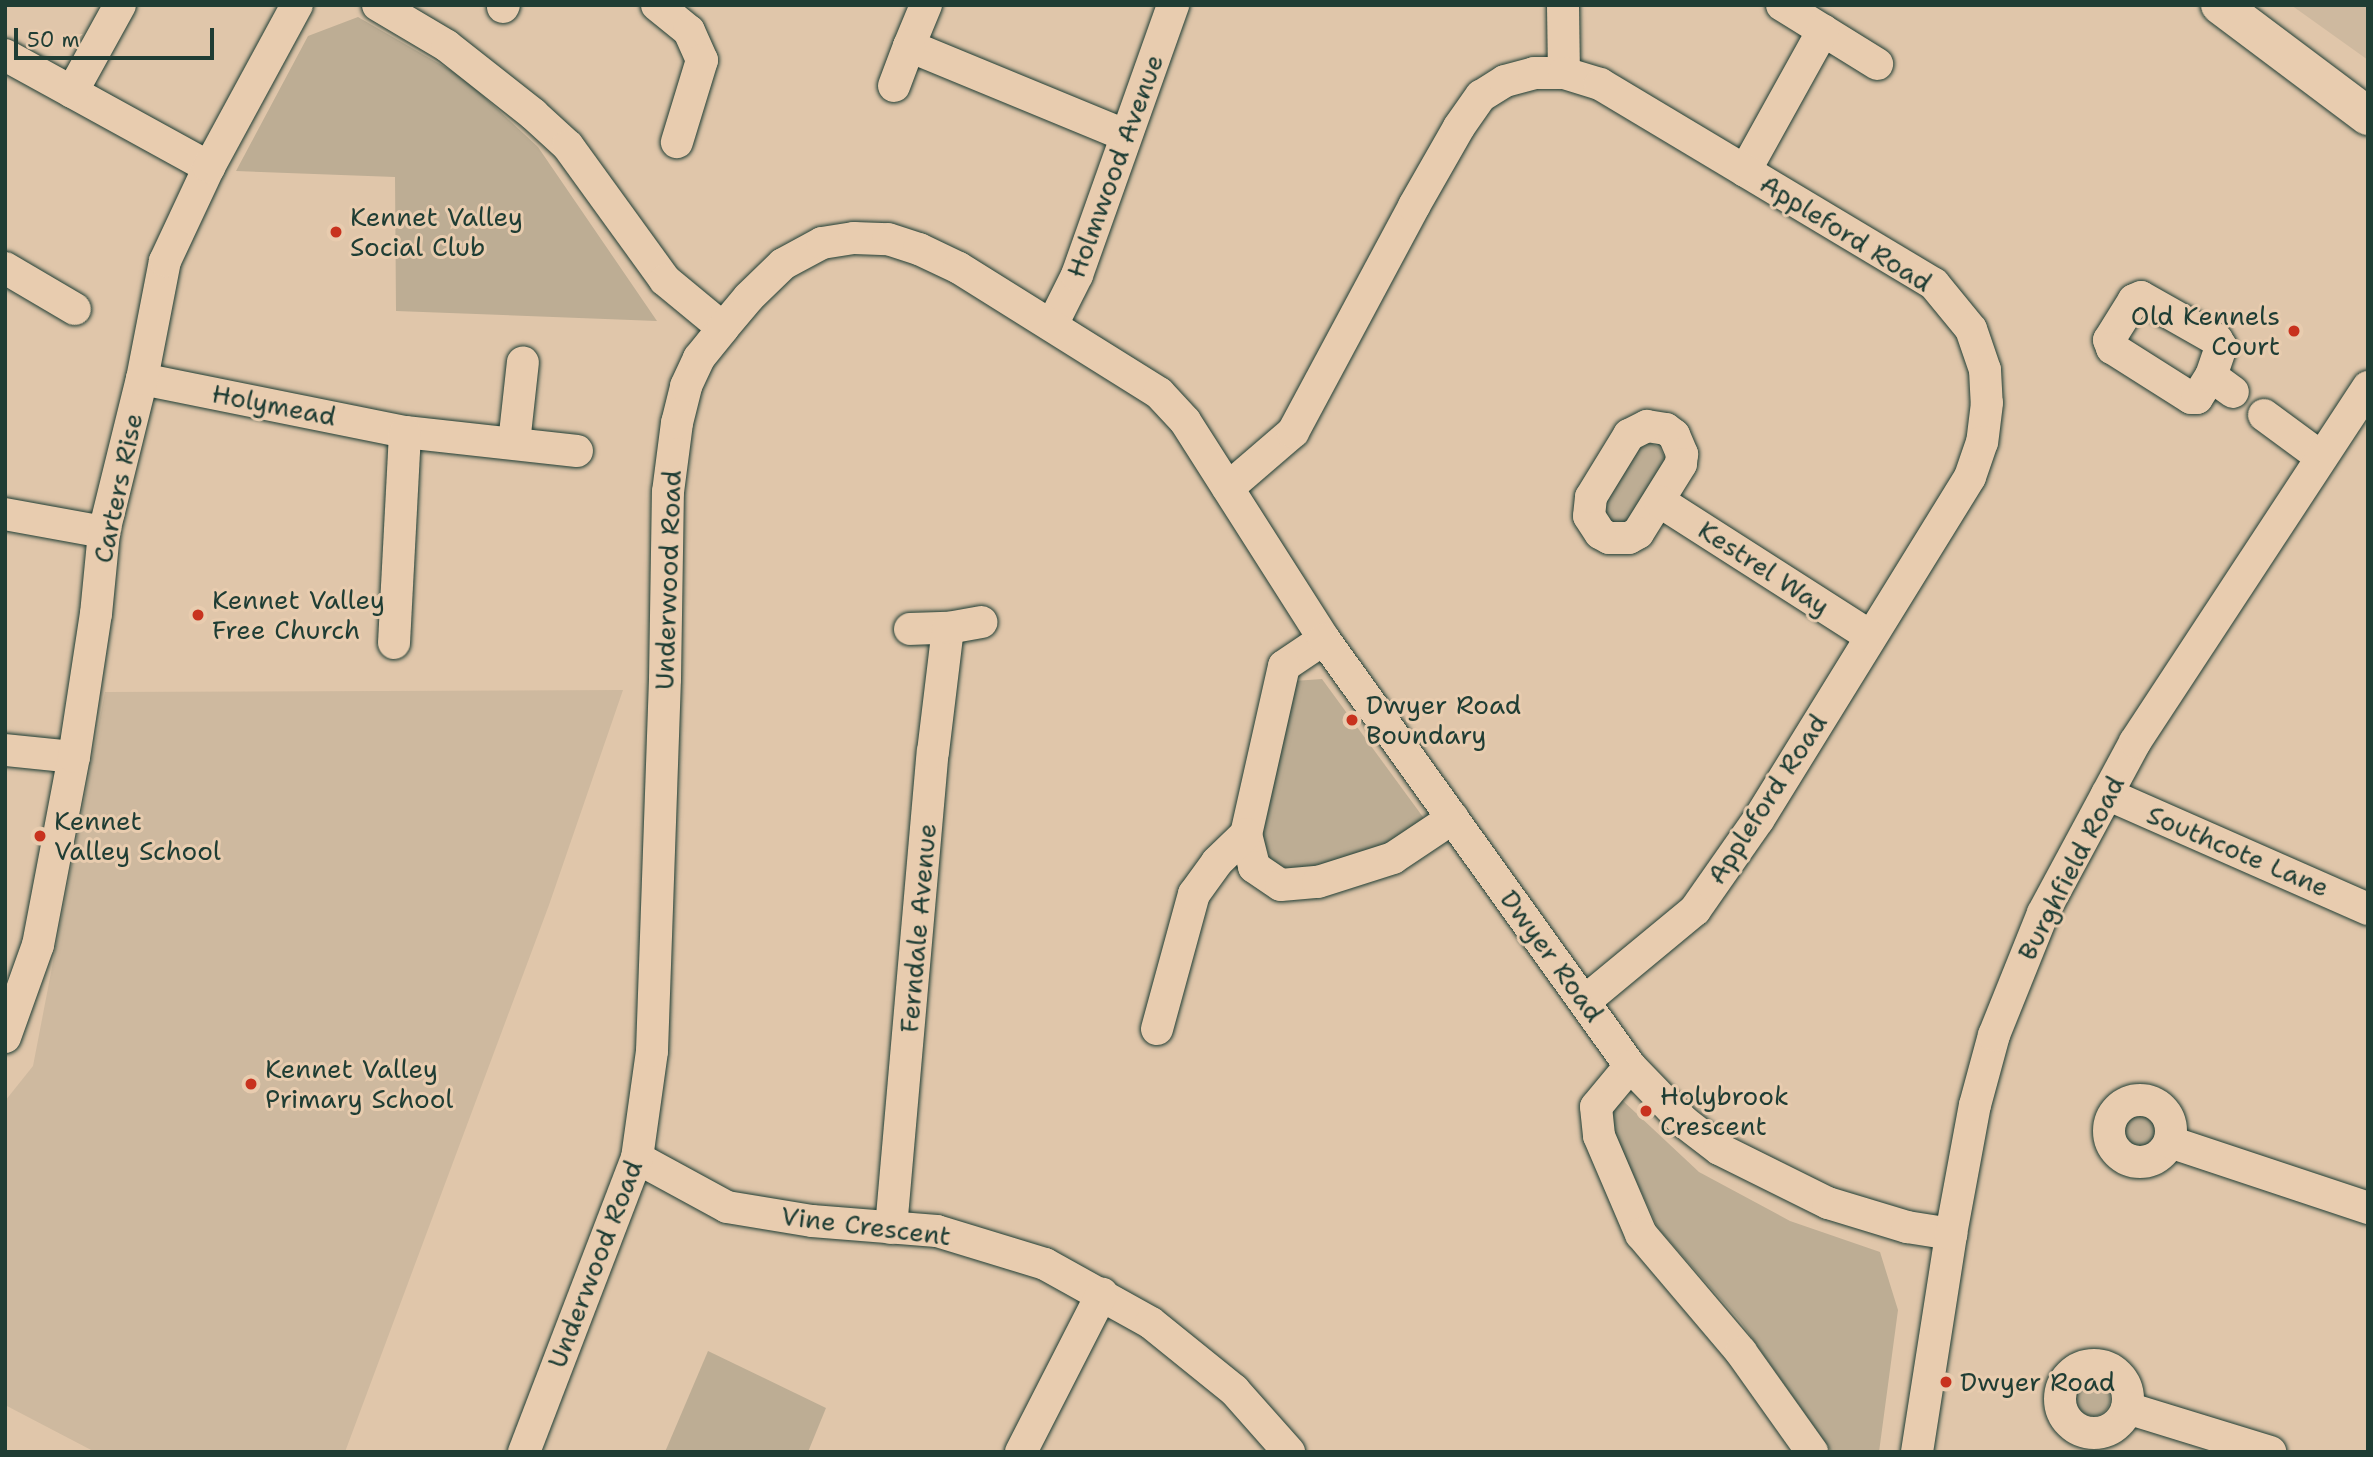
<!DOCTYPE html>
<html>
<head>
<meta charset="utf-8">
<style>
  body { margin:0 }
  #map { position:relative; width:2373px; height:1457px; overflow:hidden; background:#e0c6aa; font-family:"Shantell Sans",sans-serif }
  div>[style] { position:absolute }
  .built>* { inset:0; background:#ceb99f }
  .green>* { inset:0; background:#bdad94 }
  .round { border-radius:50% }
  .roads { filter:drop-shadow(0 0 2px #1f3d34) drop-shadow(0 0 2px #1f3d34) }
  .minor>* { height:32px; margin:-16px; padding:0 16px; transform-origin:16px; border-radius:16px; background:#e8ccaf }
  .minor>.ring { margin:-16px; padding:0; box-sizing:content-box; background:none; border:32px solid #e8ccaf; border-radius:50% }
  .major>* { height:38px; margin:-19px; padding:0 19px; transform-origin:19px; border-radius:19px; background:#e8ccaf }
  .dots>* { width:19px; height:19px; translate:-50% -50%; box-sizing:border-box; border:4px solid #e8ccaf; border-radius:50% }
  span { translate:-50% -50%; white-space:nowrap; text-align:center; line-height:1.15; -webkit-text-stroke:6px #e8ccaf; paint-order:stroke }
  .street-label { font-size:26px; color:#1f3d34 }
  .poi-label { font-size:26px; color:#1f3d34 }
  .left { translate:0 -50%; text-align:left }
  .right { translate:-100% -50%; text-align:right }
  .frame { position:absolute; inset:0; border:7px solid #1f3d34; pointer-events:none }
  .scale { position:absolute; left:14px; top:28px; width:200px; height:32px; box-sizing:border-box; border:4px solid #1f3d34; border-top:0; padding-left:9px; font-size:21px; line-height:24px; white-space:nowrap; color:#1f3d34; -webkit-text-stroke:5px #e8ccaf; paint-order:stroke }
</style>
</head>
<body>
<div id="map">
  <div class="built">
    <i style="clip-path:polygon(2291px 5px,2368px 5px,2368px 60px)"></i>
    <i style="clip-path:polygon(623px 690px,549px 905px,345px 1452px,95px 1452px,5px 1405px,5px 1101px,33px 1066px,105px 692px)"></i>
  </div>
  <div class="green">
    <i style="clip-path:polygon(358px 17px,464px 78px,538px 147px,657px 321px,396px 311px,395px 177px,236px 171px,308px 36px)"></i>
    <i style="clip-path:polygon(1647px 441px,1660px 448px,1666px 460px,1636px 519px,1617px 525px,1605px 518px,1600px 497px,1628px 450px)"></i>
    <i style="clip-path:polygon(1322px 679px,1431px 828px,1302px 873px,1272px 863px,1261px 834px,1294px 681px)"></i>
    <i style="clip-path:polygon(1621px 1099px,1699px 1172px,1790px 1221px,1880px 1252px,1898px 1310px,1879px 1452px,1832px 1452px,1740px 1321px,1658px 1228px,1608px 1120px)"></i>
    <i class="round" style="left:2123px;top:1115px;width:32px;height:32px"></i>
    <i style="clip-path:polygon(708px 1351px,826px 1408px,808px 1452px,665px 1452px)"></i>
    <i class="round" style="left:2076px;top:1382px;width:34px;height:34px"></i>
  </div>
  <div class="roads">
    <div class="minor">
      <i style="left:378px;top:5px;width:80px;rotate:30.7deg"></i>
      <i style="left:447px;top:46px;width:110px;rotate:38.3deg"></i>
      <i style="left:533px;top:114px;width:47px;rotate:42.4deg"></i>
      <i style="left:568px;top:146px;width:165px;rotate:54.1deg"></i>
      <i style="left:665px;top:280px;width:75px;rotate:39.6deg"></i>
      <i style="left:657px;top:5px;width:41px;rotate:39.1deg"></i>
      <i style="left:689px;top:31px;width:32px;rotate:66deg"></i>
      <i style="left:702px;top:60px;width:86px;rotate:107deg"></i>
      <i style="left:926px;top:5px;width:44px;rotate:112.5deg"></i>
      <i style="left:909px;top:46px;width:234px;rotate:22.4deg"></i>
      <i style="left:1563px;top:5px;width:68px;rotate:89.2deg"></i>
      <i style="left:1782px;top:5px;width:112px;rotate:31.8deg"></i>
      <i style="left:503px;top:7px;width:2px;rotate:-63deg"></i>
      <i style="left:5px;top:55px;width:233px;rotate:28.8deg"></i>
      <i style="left:894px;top:86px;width:43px;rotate:-69.4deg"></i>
      <i style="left:72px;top:92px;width:99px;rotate:-61.1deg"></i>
      <i style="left:1745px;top:171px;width:161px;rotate:-61deg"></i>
      <i style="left:5px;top:268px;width:81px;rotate:30.4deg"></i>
      <i style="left:1052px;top:325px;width:56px;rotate:-63.4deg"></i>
      <i style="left:1077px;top:275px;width:287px;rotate:-70.4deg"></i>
      <i style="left:2211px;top:376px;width:31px;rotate:-71deg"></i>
      <i style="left:2221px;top:347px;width:8px;rotate:-120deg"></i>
      <i style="left:2217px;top:340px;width:87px;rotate:-150.5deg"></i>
      <i style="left:2141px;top:297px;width:8px;rotate:157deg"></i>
      <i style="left:2134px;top:300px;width:47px;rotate:122deg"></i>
      <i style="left:2109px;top:340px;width:9px;rotate:69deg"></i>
      <i style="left:2112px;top:348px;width:93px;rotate:32.3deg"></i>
      <i style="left:2191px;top:398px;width:6px"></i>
      <i style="left:2197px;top:398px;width:26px;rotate:-58deg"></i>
      <i style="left:2211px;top:376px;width:27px;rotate:36deg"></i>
      <i style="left:142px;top:379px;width:268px;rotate:11.4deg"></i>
      <i style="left:405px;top:432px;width:173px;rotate:6.3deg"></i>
      <i style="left:2264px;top:415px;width:71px;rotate:36.4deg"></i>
      <i style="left:1647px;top:426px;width:19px;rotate:9deg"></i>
      <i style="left:1666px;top:429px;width:10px;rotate:37deg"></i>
      <i style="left:1674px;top:435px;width:21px;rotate:67deg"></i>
      <i style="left:1682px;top:454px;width:10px;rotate:96deg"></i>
      <i style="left:1681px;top:464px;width:81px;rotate:121.9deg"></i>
      <i style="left:1638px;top:533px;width:10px;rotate:151deg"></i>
      <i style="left:1629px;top:538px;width:20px;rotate:180deg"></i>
      <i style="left:1609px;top:538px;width:10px;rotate:-151deg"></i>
      <i style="left:1600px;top:533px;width:20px;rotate:-123deg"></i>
      <i style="left:1589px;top:516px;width:19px;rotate:-84deg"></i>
      <i style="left:1591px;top:497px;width:73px;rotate:-58.5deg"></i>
      <i style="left:1629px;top:435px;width:20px;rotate:-27deg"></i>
      <i style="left:514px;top:443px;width:81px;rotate:-83.7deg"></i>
      <i style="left:1228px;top:488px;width:86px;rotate:-40.7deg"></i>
      <i style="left:1293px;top:432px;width:256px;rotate:-61.8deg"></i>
      <i style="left:1414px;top:206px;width:91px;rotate:-60.3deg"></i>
      <i style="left:1459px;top:127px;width:38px;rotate:-55deg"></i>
      <i style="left:1481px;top:96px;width:28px;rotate:-32deg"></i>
      <i style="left:1505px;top:81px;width:30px;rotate:-15deg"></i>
      <i style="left:1534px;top:73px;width:30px"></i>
      <i style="left:1564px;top:73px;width:38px;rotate:17deg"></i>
      <i style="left:1600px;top:84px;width:389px;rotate:30.9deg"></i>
      <i style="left:1934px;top:284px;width:58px;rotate:50.6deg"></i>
      <i style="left:1971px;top:329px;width:43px;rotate:71.1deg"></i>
      <i style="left:1985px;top:370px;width:33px;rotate:87deg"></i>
      <i style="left:1987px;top:403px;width:39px;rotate:97deg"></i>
      <i style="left:1982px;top:442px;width:37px;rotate:109deg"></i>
      <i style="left:1970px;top:477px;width:403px;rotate:121.7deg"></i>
      <i style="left:1758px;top:820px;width:110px;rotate:125deg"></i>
      <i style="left:1695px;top:910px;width:143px;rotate:140.4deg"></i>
      <i style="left:1659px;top:501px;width:250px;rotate:32.6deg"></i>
      <i style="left:5px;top:514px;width:101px;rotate:10.3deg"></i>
      <i style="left:910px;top:629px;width:38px;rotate:-2deg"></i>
      <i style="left:1324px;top:639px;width:48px;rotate:146deg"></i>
      <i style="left:1284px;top:666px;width:172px;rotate:102.7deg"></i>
      <i style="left:1246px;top:834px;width:34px;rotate:76deg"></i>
      <i style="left:1254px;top:867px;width:32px;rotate:34deg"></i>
      <i style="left:1281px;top:885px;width:37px;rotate:-5deg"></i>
      <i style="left:1318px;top:882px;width:79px;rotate:-17.7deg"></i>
      <i style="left:1393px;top:858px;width:72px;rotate:-33.7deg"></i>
      <i style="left:394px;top:643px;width:211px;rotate:-87deg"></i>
      <i style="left:5px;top:750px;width:69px;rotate:5.8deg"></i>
      <i style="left:2107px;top:794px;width:285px;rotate:23.8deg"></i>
      <i style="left:1157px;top:1029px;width:140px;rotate:-74.7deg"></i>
      <i style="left:1194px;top:894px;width:39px;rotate:-54deg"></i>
      <i style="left:1217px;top:862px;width:40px;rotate:-44deg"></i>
      <i style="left:5px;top:1037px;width:98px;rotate:-70.3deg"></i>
      <i style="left:38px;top:945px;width:191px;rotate:-79.2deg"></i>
      <i style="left:74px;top:757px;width:145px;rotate:-81.3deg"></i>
      <i style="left:96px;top:614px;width:82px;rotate:-84.4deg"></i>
      <i style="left:104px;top:532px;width:158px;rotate:-76.1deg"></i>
      <i style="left:142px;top:379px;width:120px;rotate:-79deg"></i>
      <i style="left:165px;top:261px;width:104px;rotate:-64.9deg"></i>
      <i style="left:209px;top:167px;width:184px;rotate:-61.5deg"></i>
      <i style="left:1630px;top:1066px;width:53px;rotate:129.7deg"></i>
      <i style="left:1596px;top:1107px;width:29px;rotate:84deg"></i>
      <i style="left:1599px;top:1136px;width:107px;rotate:66.8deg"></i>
      <i style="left:1641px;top:1234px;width:155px;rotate:49.7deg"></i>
      <i style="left:1741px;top:1352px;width:123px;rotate:54.6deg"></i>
      <i class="ring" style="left:2109px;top:1100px;width:30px;height:30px"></i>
      <i style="left:2170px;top:1142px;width:209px;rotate:18.4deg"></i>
      <i style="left:637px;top:1158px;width:102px;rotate:28.6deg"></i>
      <i style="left:727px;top:1207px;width:86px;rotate:9.4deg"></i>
      <i style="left:812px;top:1221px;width:125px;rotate:4.6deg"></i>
      <i style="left:937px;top:1231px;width:113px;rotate:17deg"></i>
      <i style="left:1045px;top:1264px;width:121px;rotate:29.1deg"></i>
      <i style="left:1151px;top:1323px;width:107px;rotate:38.9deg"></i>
      <i style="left:1234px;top:1390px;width:83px;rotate:48.4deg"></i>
      <i style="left:891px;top:1228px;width:478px;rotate:-85deg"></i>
      <i style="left:933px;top:752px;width:125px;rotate:-83.1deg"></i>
      <i style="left:948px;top:628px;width:34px;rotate:-10deg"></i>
      <i class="ring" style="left:2060px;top:1365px;width:36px;height:36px"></i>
      <i style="left:2127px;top:1408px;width:150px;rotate:17.1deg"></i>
      <i style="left:524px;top:1452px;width:315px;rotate:-69deg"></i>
      <i style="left:637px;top:1158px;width:108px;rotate:-82deg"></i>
      <i style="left:652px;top:1051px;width:372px;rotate:-88deg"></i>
      <i style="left:665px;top:679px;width:187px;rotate:-89.1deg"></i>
      <i style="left:668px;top:492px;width:70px;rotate:-82.6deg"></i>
      <i style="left:677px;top:423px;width:38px;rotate:-76deg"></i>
      <i style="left:686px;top:386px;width:31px;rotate:-65deg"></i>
      <i style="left:699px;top:358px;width:38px;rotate:-51deg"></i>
      <i style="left:723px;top:328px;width:40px;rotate:-50deg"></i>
      <i style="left:749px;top:297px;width:47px;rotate:-44.1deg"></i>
      <i style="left:783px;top:264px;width:44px;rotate:-28.3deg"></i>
      <i style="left:822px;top:243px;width:32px;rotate:-9deg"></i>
      <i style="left:854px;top:238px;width:34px;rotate:2deg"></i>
      <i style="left:888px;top:239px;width:33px;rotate:18deg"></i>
      <i style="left:919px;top:249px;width:44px;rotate:25.4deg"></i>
      <i style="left:959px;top:268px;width:236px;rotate:32deg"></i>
      <i style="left:1159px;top:393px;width:38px;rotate:47deg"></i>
      <i style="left:1185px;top:421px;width:259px;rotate:57.5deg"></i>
      <i style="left:1324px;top:639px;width:525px;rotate:54.37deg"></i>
      <i style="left:1630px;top:1066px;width:78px;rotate:46deg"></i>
      <i style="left:1684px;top:1122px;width:44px;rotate:37.6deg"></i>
      <i style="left:1719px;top:1149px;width:122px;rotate:26.4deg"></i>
      <i style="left:1828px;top:1203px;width:83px;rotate:16.9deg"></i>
      <i style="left:1907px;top:1227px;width:45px;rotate:9deg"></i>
      <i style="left:1021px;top:1452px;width:178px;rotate:-62.9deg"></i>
      <i style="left:1917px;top:1452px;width:221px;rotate:-81.1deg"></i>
      <i style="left:1951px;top:1234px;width:131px;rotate:-79.5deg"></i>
      <i style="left:1975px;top:1105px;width:73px;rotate:-74.8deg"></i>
      <i style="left:1994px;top:1035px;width:131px;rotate:-68.1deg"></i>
      <i style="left:2043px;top:913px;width:194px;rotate:-61.7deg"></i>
      <i style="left:2135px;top:742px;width:425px;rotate:-56.7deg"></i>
    </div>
    <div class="major">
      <i style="left:2220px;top:5px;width:185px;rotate:36.9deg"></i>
    </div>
  </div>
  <div class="dots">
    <i style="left:336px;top:232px;background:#c8321e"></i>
    <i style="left:2294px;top:331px;background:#c8321e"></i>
    <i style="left:198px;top:615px;background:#c8321e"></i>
    <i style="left:1352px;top:720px;background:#c8321e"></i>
    <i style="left:40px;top:836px;background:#c8321e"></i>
    <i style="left:251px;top:1084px;background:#c8321e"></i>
    <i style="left:1646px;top:1111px;background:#c8321e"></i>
    <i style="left:1946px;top:1382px;background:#c8321e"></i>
  </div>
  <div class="street-label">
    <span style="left:1115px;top:166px;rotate:-70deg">Holmwood Avenue</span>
    <span style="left:1846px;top:233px;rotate:32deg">Appleford Road</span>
    <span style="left:274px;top:405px;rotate:11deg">Holymead</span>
    <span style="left:118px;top:488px;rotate:-78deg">Carters Rise</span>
    <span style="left:1764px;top:568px;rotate:33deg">Kestrel Way</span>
    <span style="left:668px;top:580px;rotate:-88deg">Underwood Road</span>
    <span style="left:1767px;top:799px;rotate:-57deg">Appleford Road</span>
    <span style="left:2238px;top:851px;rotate:23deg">Southcote Lane</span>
    <span style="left:2071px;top:868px;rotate:-63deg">Burghfield Road</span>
    <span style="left:918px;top:928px;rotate:-85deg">Ferndale Avenue</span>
    <span style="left:1552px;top:956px;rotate:54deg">Dwyer Road</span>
    <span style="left:866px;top:1226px;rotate:7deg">Vine Crescent</span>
    <span style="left:595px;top:1264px;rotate:-69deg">Underwood Road</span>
  </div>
  <div class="poi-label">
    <span class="left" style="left:350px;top:232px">Kennet Valley<br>Social Club</span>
    <span class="right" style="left:2280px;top:331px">Old Kennels<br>Court</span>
    <span class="left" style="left:212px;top:615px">Kennet Valley<br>Free Church</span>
    <span class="left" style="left:1366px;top:720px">Dwyer Road<br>Boundary</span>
    <span class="left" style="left:54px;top:836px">Kennet<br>Valley School</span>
    <span class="left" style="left:265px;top:1084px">Kennet Valley<br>Primary School</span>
    <span class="left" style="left:1660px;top:1111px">Holybrook<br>Crescent</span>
    <span class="left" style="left:1960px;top:1382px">Dwyer Road</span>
  </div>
  <div class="frame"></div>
  <div class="scale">50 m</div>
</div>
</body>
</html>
